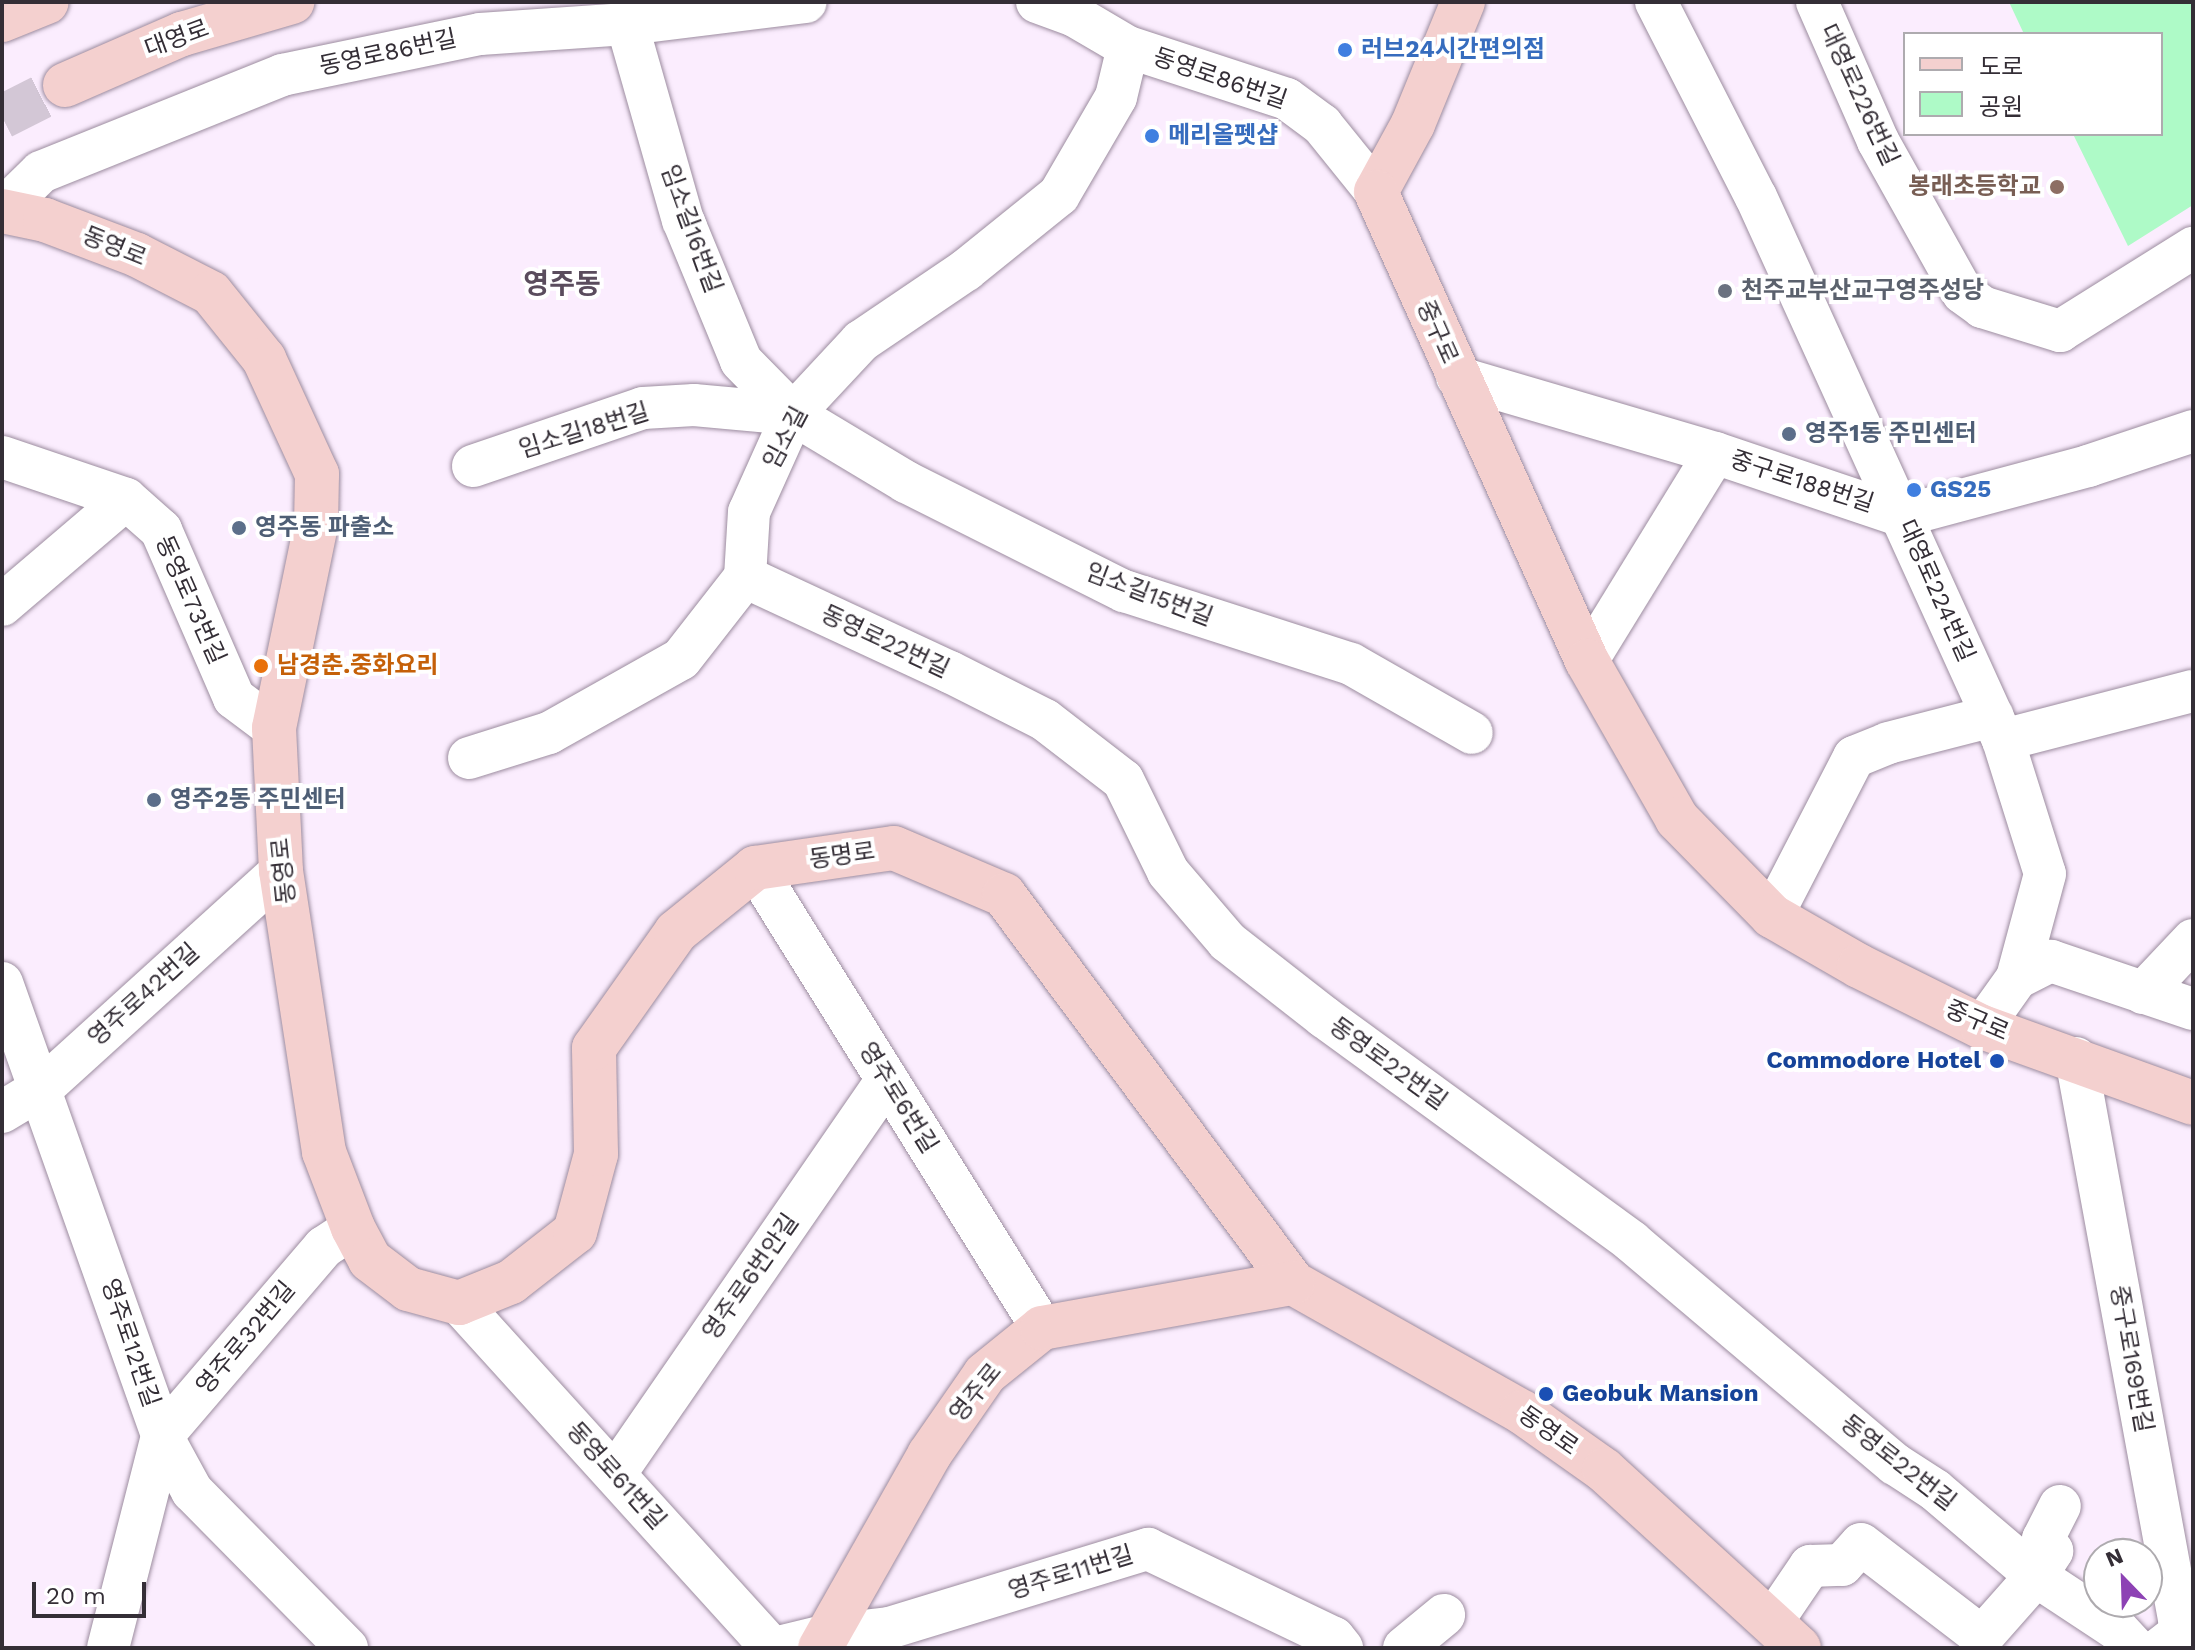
<!DOCTYPE html>
<html>
<head>
<meta charset="utf-8">
<style>
  body { margin:0 }
  #map { position:relative; width:2195px; height:1650px; overflow:hidden; background:#fbedfe; font-family:"Work Sans","Noto Sans KR",sans-serif }
  div>[style] { position:absolute }
  .green>* { inset:0; background:#aefac7 }
  .secondary-tunnel>* { height:44px; margin-top:-22px; transform-origin:0; background:repeating-linear-gradient(90deg,#d3c7d6 0 44px,transparent 0 66px) }
  .roads { filter:drop-shadow(0 0 2px #9c8c9f) drop-shadow(0 0 2px #9c8c9f) }
  .street>* { height:42px; margin:-21px; padding:0 21px; transform-origin:21px; border-radius:21px; background:#fff }
  .secondary>* { height:44px; margin:-22px; padding:0 22px; transform-origin:22px; border-radius:22px; background:#f4d0cf }
  .dots>* { width:22px; height:22px; translate:-50% -50%; box-sizing:border-box; border:4px solid #fff; border-radius:50% }
  span { translate:-50% -50%; white-space:nowrap; text-align:center; line-height:1.15; -webkit-text-stroke:8px #fff; paint-order:stroke }
  .street-label { font-size:24px; color:#342e36 }
  .shop-label { font-size:24px; color:#366cbe; font-weight:700 }
  .left { translate:0 -50%; text-align:left }
  .education-label { font-size:24px; color:#785e54; font-weight:700 }
  .right { translate:-100% -50%; text-align:right }
  .worship-label { font-size:24px; color:#5b616d; font-weight:700 }
  .service-label { font-size:24px; color:#4e5e75; font-weight:700 }
  .food-label { font-size:24px; color:#c56008; font-weight:700 }
  .transit-label { font-size:24px; color:#164399; font-weight:700 }
  .quarter-label { font-size:28px; color:#5a4c5d; font-weight:700 }
  .frame { position:absolute; inset:0; border:4px solid #342e36; pointer-events:none }
  .legend { position:absolute; left:1903px; top:32px; width:260px; height:104px; box-sizing:border-box; background:#fff; border:2px solid #aeabaf; margin:0; padding:10px 14px; list-style:none; font-size:24px; color:#342e36 }
  .legend li { display:flex; align-items:center; gap:16px; height:40px }
  .legend b { width:40px; border:2px solid #aeabaf }
  .north { position:absolute; left:2083px; top:1538px; width:80px; height:80px; box-sizing:border-box; background:#fff; border:2px solid #aeabaf; border-radius:50%; rotate:337deg; font-size:22px; font-weight:700; line-height:32px; text-align:center; color:#342e36 }
  .north::after { content:''; display:block; margin:auto; width:28px; height:36px; background:#8d42b4; clip-path:polygon(50% 0,100% 100%,50% 72%,0 100%) }
  .scale { position:absolute; left:32px; top:1582px; width:114px; height:36px; box-sizing:border-box; border:4px solid #342e36; border-top:0; padding-left:10px; font-size:24px; line-height:28px; white-space:nowrap; color:#342e36; -webkit-text-stroke:6px #fff; paint-order:stroke }
</style>
</head>
<body>
<div id="map">
  <div class="green">
    <i style="clip-path:polygon(2009px 2px,2193px 2px,2193px 205px,2128px 246px,2073px 134px,2161px 134px,2161px 34px,2024px 34px)"></i>
  </div>
  <div class="secondary-tunnel">
    <i style="left:2px;top:117px;width:71px;rotate:-26.9deg"></i>
  </div>
  <div class="roads">
    <div class="street">
      <i style="left:1037px;top:2px;width:40px;rotate:20.2deg"></i>
      <i style="left:1075px;top:16px;width:61px;rotate:30.3deg"></i>
      <i style="left:1128px;top:47px;width:167px;rotate:18.1deg"></i>
      <i style="left:1287px;top:99px;width:44px;rotate:36.6deg"></i>
      <i style="left:1322px;top:125px;width:86px;rotate:51.1deg"></i>
      <i style="left:1656px;top:2px;width:219px;rotate:62.9deg"></i>
      <i style="left:1756px;top:197px;width:597px;rotate:65.54deg"></i>
      <i style="left:2003px;top:740px;width:140px;rotate:72.6deg"></i>
      <i style="left:2045px;top:874px;width:108px;rotate:105.1deg"></i>
      <i style="left:1817px;top:2px;width:152px;rotate:66.3deg"></i>
      <i style="left:1878px;top:141px;width:174px;rotate:60.8deg"></i>
      <i style="left:1963px;top:293px;width:24px;rotate:36deg"></i>
      <i style="left:1982px;top:307px;width:82px;rotate:17.1deg"></i>
      <i style="left:2060px;top:331px;width:157px;rotate:-32deg"></i>
      <i style="left:627px;top:24px;width:204px;rotate:74.1deg"></i>
      <i style="left:683px;top:220px;width:152px;rotate:67.6deg"></i>
      <i style="left:741px;top:361px;width:74px;rotate:45.5deg"></i>
      <i style="left:793px;top:414px;width:132px;rotate:31deg"></i>
      <i style="left:906px;top:482px;width:244px;rotate:26.6deg"></i>
      <i style="left:1124px;top:591px;width:238px;rotate:17.8deg"></i>
      <i style="left:1351px;top:664px;width:139px;rotate:29.7deg"></i>
      <i style="left:2px;top:210px;width:54px;rotate:-44.3deg"></i>
      <i style="left:41px;top:172px;width:260px;rotate:-21.9deg"></i>
      <i style="left:282px;top:75px;width:202px;rotate:-11.7deg"></i>
      <i style="left:480px;top:34px;width:147px;rotate:-3.9deg"></i>
      <i style="left:627px;top:24px;width:180px;rotate:-7deg"></i>
      <i style="left:1457px;top:377px;width:269px;rotate:16.4deg"></i>
      <i style="left:1715px;top:453px;width:197px;rotate:18.6deg"></i>
      <i style="left:1902px;top:516px;width:193px;rotate:-15deg"></i>
      <i style="left:2088px;top:466px;width:111px;rotate:-18.4deg"></i>
      <i style="left:2px;top:457px;width:131px;rotate:18.7deg"></i>
      <i style="left:126px;top:499px;width:47px;rotate:41.5deg"></i>
      <i style="left:161px;top:530px;width:183px;rotate:66.5deg"></i>
      <i style="left:234px;top:698px;width:50px;rotate:36.9deg"></i>
      <i style="left:473px;top:466px;width:180px;rotate:-18.8deg"></i>
      <i style="left:643px;top:408px;width:51px;rotate:-3.4deg"></i>
      <i style="left:694px;top:405px;width:99px;rotate:5.2deg"></i>
      <i style="left:745px;top:577px;width:226px;rotate:24.9deg"></i>
      <i style="left:950px;top:672px;width:106px;rotate:26.8deg"></i>
      <i style="left:1045px;top:720px;width:98px;rotate:37.6deg"></i>
      <i style="left:1123px;top:780px;width:102px;rotate:63.9deg"></i>
      <i style="left:1168px;top:872px;width:92px;rotate:49.4deg"></i>
      <i style="left:1228px;top:942px;width:122px;rotate:38deg"></i>
      <i style="left:1324px;top:1017px;width:381px;rotate:36.1deg"></i>
      <i style="left:1632px;top:1242px;width:344px;rotate:40.2deg"></i>
      <i style="left:1895px;top:1464px;width:48px;rotate:33deg"></i>
      <i style="left:1935px;top:1490px;width:133px;rotate:40.4deg"></i>
      <i style="left:2036px;top:1576px;width:98px;rotate:33.4deg"></i>
      <i style="left:2118px;top:1630px;width:25px;rotate:47deg"></i>
      <i style="left:2px;top:605px;width:163px;rotate:-40.5deg"></i>
      <i style="left:1587px;top:661px;width:244px;rotate:-58.4deg"></i>
      <i style="left:2003px;top:740px;width:196px;rotate:-14.5deg"></i>
      <i style="left:469px;top:758px;width:84px;rotate:-17.4deg"></i>
      <i style="left:549px;top:733px;width:151px;rotate:-29.3deg"></i>
      <i style="left:681px;top:659px;width:104px;rotate:-52deg"></i>
      <i style="left:745px;top:577px;width:65px;rotate:-86.5deg"></i>
      <i style="left:749px;top:512px;width:107px;rotate:-65.8deg"></i>
      <i style="left:793px;top:414px;width:100px;rotate:-47deg"></i>
      <i style="left:861px;top:341px;width:127px;rotate:-34.1deg"></i>
      <i style="left:966px;top:270px;width:119px;rotate:-38.9deg"></i>
      <i style="left:1059px;top:195px;width:113px;rotate:-59.8deg"></i>
      <i style="left:1116px;top:97px;width:51px;rotate:-76.5deg"></i>
      <i style="left:755px;top:868px;width:542px;rotate:58.04deg"></i>
      <i style="left:1772px;top:916px;width:179px;rotate:-62.7deg"></i>
      <i style="left:1854px;top:757px;width:37px;rotate:-22deg"></i>
      <i style="left:1888px;top:743px;width:108px;rotate:-14.4deg"></i>
      <i style="left:2px;top:983px;width:480px;rotate:70.5deg"></i>
      <i style="left:162px;top:1436px;width:63px;rotate:61.4deg"></i>
      <i style="left:192px;top:1491px;width:221px;rotate:45.4deg"></i>
      <i style="left:2143px;top:993px;width:73px;rotate:-46.7deg"></i>
      <i style="left:1982px;top:1027px;width:60px;rotate:-54.5deg"></i>
      <i style="left:2017px;top:978px;width:38px;rotate:-27deg"></i>
      <i style="left:2051px;top:961px;width:150px;rotate:18.7deg"></i>
      <i style="left:2076px;top:1058px;width:570px;rotate:79.6deg"></i>
      <i style="left:2179px;top:1619px;width:12px;rotate:59deg"></i>
      <i style="left:2185px;top:1629px;width:31px;rotate:142deg"></i>
      <i style="left:2px;top:1112px;width:47px;rotate:-31deg"></i>
      <i style="left:42px;top:1088px;width:323px;rotate:-42.2deg"></i>
      <i style="left:459px;top:1303px;width:466px;rotate:47.8deg"></i>
      <i style="left:615px;top:1474px;width:479px;rotate:-55.4deg"></i>
      <i style="left:1772px;top:1622px;width:68px;rotate:-55.8deg"></i>
      <i style="left:1810px;top:1566px;width:32px;rotate:-2deg"></i>
      <i style="left:1842px;top:1565px;width:28px;rotate:-48deg"></i>
      <i style="left:1861px;top:1544px;width:153px;rotate:37.5deg"></i>
      <i style="left:1982px;top:1637px;width:81px;rotate:-48.5deg"></i>
      <i style="left:2036px;top:1576px;width:30px;rotate:-57deg"></i>
      <i style="left:2052px;top:1551px;width:15px;rotate:-127deg"></i>
      <i style="left:2043px;top:1539px;width:37px;rotate:-63deg"></i>
      <i style="left:108px;top:1648px;width:219px;rotate:-75.7deg"></i>
      <i style="left:162px;top:1436px;width:249px;rotate:-49.4deg"></i>
      <i style="left:324px;top:1247px;width:35px;rotate:-33deg"></i>
      <i style="left:775px;top:1648px;width:55px;rotate:-13.8deg"></i>
      <i style="left:828px;top:1635px;width:61px;rotate:-6.5deg"></i>
      <i style="left:889px;top:1628px;width:271px;rotate:-17deg"></i>
      <i style="left:1148px;top:1549px;width:206px;rotate:25.6deg"></i>
      <i style="left:1334px;top:1638px;width:13px;rotate:51deg"></i>
      <i style="left:1404px;top:1648px;width:52px;rotate:-39.5deg"></i>
    </div>
    <div class="secondary">
      <i style="left:1463px;top:2px;width:132px;rotate:112.3deg"></i>
      <i style="left:1413px;top:124px;width:77px;rotate:118.6deg"></i>
      <i style="left:1376px;top:192px;width:514px;rotate:65.78deg"></i>
      <i style="left:1587px;top:661px;width:182px;rotate:60.3deg"></i>
      <i style="left:1677px;top:819px;width:136px;rotate:45.6deg"></i>
      <i style="left:1772px;top:916px;width:100px;rotate:29.9deg"></i>
      <i style="left:1859px;top:966px;width:137px;rotate:26.4deg"></i>
      <i style="left:1982px;top:1027px;width:224px;rotate:19.8deg"></i>
      <i style="left:2px;top:20px;width:48px;rotate:-21.8deg"></i>
      <i style="left:65px;top:85px;width:128px;rotate:-23.6deg"></i>
      <i style="left:182px;top:34px;width:115px;rotate:-16.2deg"></i>
      <i style="left:2px;top:211px;width:44px;rotate:11.8deg"></i>
      <i style="left:45px;top:220px;width:98px;rotate:20.8deg"></i>
      <i style="left:137px;top:255px;width:83px;rotate:27.2deg"></i>
      <i style="left:211px;top:293px;width:85px;rotate:51.2deg"></i>
      <i style="left:264px;top:359px;width:127px;rotate:65.3deg"></i>
      <i style="left:317px;top:474px;width:51px;rotate:91.1deg"></i>
      <i style="left:316px;top:525px;width:207px;rotate:101.7deg"></i>
      <i style="left:274px;top:728px;width:143px;rotate:87.2deg"></i>
      <i style="left:281px;top:871px;width:284px;rotate:81.3deg"></i>
      <i style="left:324px;top:1152px;width:81px;rotate:69.1deg"></i>
      <i style="left:353px;top:1228px;width:36px;rotate:62deg"></i>
      <i style="left:370px;top:1260px;width:48px;rotate:37.3deg"></i>
      <i style="left:408px;top:1289px;width:53px;rotate:15.4deg"></i>
      <i style="left:459px;top:1303px;width:56px;rotate:-22deg"></i>
      <i style="left:511px;top:1282px;width:81px;rotate:-38deg"></i>
      <i style="left:575px;top:1232px;width:81px;rotate:-74.9deg"></i>
      <i style="left:596px;top:1154px;width:106px;rotate:-91.1deg"></i>
      <i style="left:594px;top:1048px;width:142px;rotate:-54.7deg"></i>
      <i style="left:676px;top:932px;width:102px;rotate:-39deg"></i>
      <i style="left:755px;top:868px;width:140px;rotate:-8.2deg"></i>
      <i style="left:894px;top:848px;width:120px;rotate:23.1deg"></i>
      <i style="left:1004px;top:895px;width:484px;rotate:53.3deg"></i>
      <i style="left:1293px;top:1283px;width:263px;rotate:29.4deg"></i>
      <i style="left:1522px;top:1412px;width:100px;rotate:35.3deg"></i>
      <i style="left:1604px;top:1470px;width:264px;rotate:42.4deg"></i>
      <i style="left:820px;top:1648px;width:222px;rotate:-60.5deg"></i>
      <i style="left:929px;top:1455px;width:98px;rotate:-55.3deg"></i>
      <i style="left:985px;top:1374px;width:73px;rotate:-38.9deg"></i>
      <i style="left:1042px;top:1328px;width:255px;rotate:-10.2deg"></i>
    </div>
  </div>
  <div class="dots">
    <i style="left:1345px;top:50px;background:#3f7fe0"></i>
    <i style="left:1152px;top:136px;background:#3f7fe0"></i>
    <i style="left:2057px;top:187px;background:#8d6e63"></i>
    <i style="left:1725px;top:291px;background:#6b7280"></i>
    <i style="left:1789px;top:434px;background:#5c6f8a"></i>
    <i style="left:1914px;top:490px;background:#3f7fe0"></i>
    <i style="left:239px;top:528px;background:#5c6f8a"></i>
    <i style="left:261px;top:666px;background:#e8710a"></i>
    <i style="left:154px;top:800px;background:#5c6f8a"></i>
    <i style="left:1997px;top:1061px;background:#1a4fb4"></i>
    <i style="left:1546px;top:1394px;background:#1a4fb4"></i>
  </div>
  <div class="street-label">
    <span style="left:177px;top:39px;rotate:-20deg">대영로</span>
    <span style="left:388px;top:53px;rotate:-12deg">동영로86번길</span>
    <span style="left:1220px;top:79px;rotate:19deg">동영로86번길</span>
    <span style="left:1859px;top:95px;rotate:65deg">대영로226번길</span>
    <span style="left:691px;top:229px;rotate:70deg">임소길16번길</span>
    <span style="left:114px;top:247px;rotate:22deg">동영로</span>
    <span style="left:1437px;top:332px;rotate:66deg">중구로</span>
    <span style="left:584px;top:431px;rotate:-17deg">임소길18번길</span>
    <span style="left:786px;top:438px;rotate:-62deg">임소길</span>
    <span style="left:1802px;top:482px;rotate:18deg">중구로188번길</span>
    <span style="left:1936px;top:591px;rotate:66deg">대영로224번길</span>
    <span style="left:1149px;top:595px;rotate:21deg">임소길15번길</span>
    <span style="left:190px;top:600px;rotate:66deg">동영로73번길</span>
    <span style="left:885px;top:642px;rotate:25deg">동영로22번길</span>
    <span style="left:842px;top:856px;rotate:-8deg">동명로</span>
    <span style="left:284px;top:871px;rotate:-96deg">동영로</span>
    <span style="left:144px;top:995px;rotate:-42deg">영주로42번길</span>
    <span style="left:1977px;top:1021px;rotate:23deg">중구로</span>
    <span style="left:1388px;top:1064px;rotate:36deg">동영로22번길</span>
    <span style="left:898px;top:1098px;rotate:58deg">영주로6번길</span>
    <span style="left:751px;top:1277px;rotate:-55deg">영주로6번안길</span>
    <span style="left:246px;top:1338px;rotate:-50deg">영주로32번길</span>
    <span style="left:130px;top:1343px;rotate:71deg">영주로12번길</span>
    <span style="left:2131px;top:1359px;rotate:80deg">중구로169번길</span>
    <span style="left:976px;top:1393px;rotate:-51deg">영주로</span>
    <span style="left:1548px;top:1431px;rotate:35deg">동영로</span>
    <span style="left:1898px;top:1463px;rotate:38deg">동영로22번길</span>
    <span style="left:616px;top:1476px;rotate:48deg">동영로61번길</span>
    <span style="left:1071px;top:1573px;rotate:-17deg">영주로11번길</span>
  </div>
  <div class="shop-label">
    <span class="left" style="left:1361px;top:50px">러브24시간편의점</span>
    <span class="left" style="left:1168px;top:136px">메리올펫샵</span>
    <span class="left" style="left:1930px;top:490px">GS25</span>
  </div>
  <div class="education-label">
    <span class="right" style="left:2041px;top:187px">봉래초등학교</span>
  </div>
  <div class="worship-label">
    <span class="left" style="left:1741px;top:291px">천주교부산교구영주성당</span>
  </div>
  <div class="service-label">
    <span class="left" style="left:1805px;top:434px">영주1동 주민센터</span>
    <span class="left" style="left:255px;top:528px">영주동 파출소</span>
    <span class="left" style="left:170px;top:800px">영주2동 주민센터</span>
  </div>
  <div class="food-label">
    <span class="left" style="left:277px;top:666px">남경춘.중화요리</span>
  </div>
  <div class="transit-label">
    <span class="right" style="left:1981px;top:1061px">Commodore Hotel</span>
    <span class="left" style="left:1562px;top:1394px">Geobuk Mansion</span>
  </div>
  <div class="quarter-label">
    <span style="left:562px;top:284px">영주동</span>
  </div>
  <div class="frame"></div>
  <ul class="legend">
  <li><b style="height:10px;background:#f4d0cf"></b>도로</li>
  <li><b style="height:22px;background:#aefac7"></b>공원</li>
  </ul>
  <div class="north">N</div>
  <div class="scale">20 m</div>
</div>
</body>
</html>
